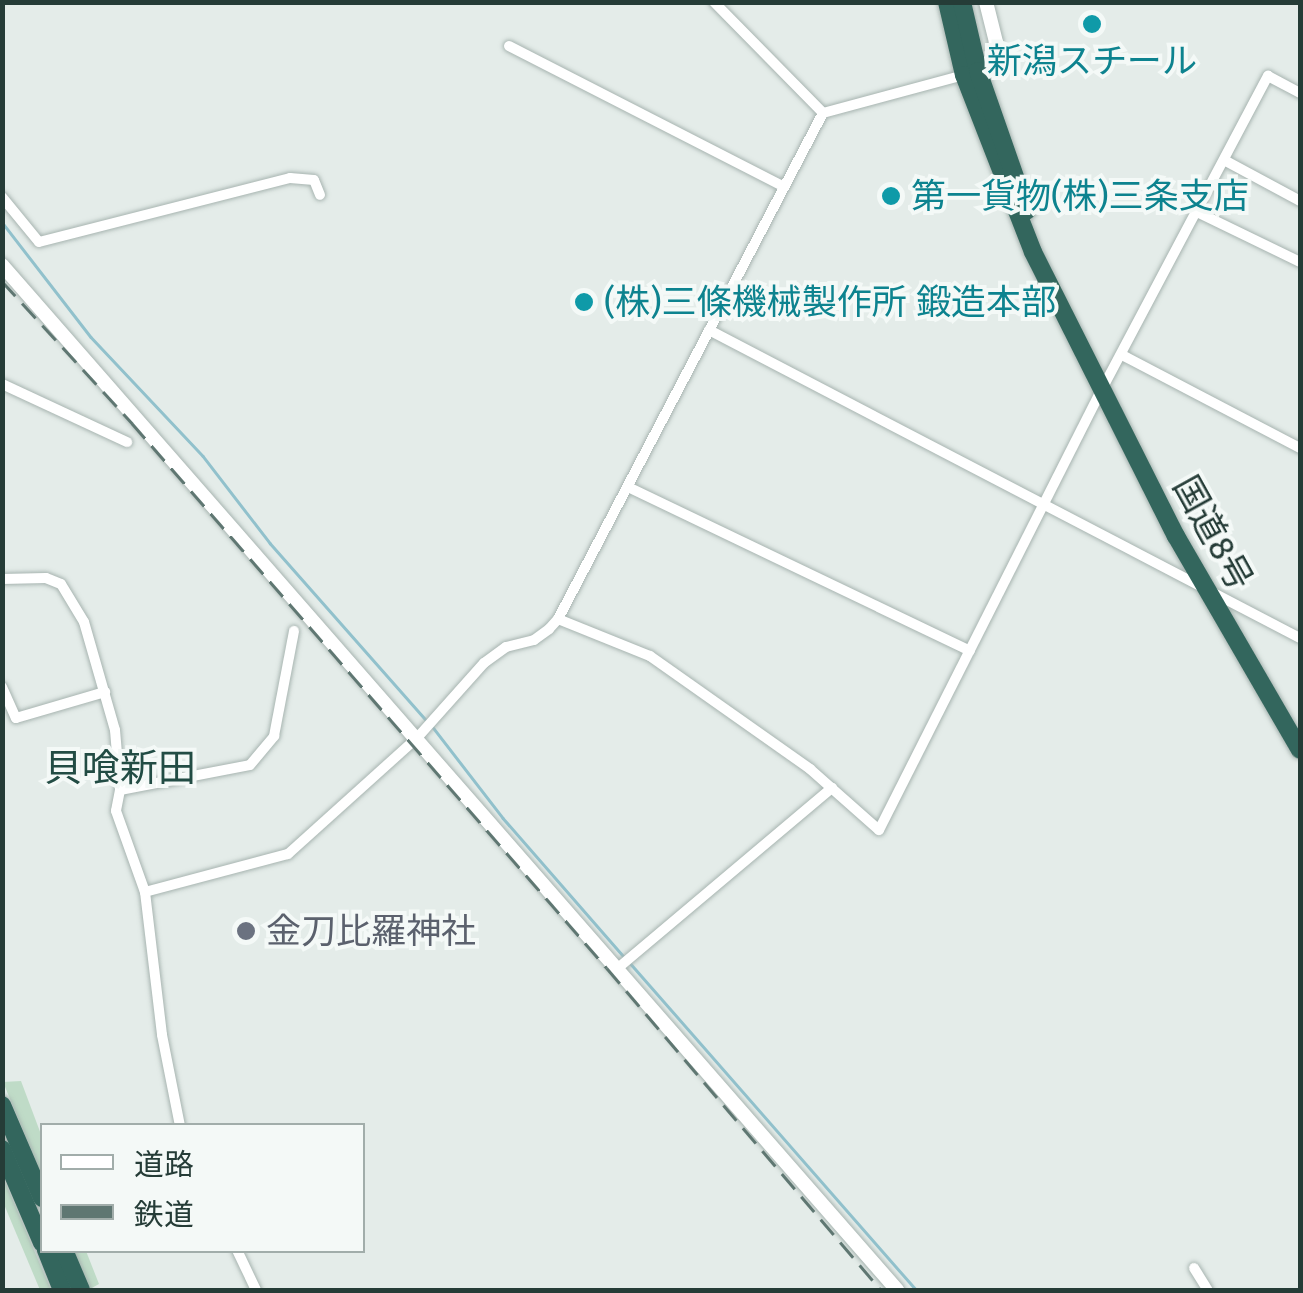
<!DOCTYPE html>
<html>
<head>
<meta charset="utf-8">
<style>
  body { margin:0 }
  #map { position:relative; width:1303px; height:1293px; overflow:hidden; background:#e4ece9; font-family:"Fira Sans","Noto Sans JP",sans-serif }
  div>[style] { position:absolute }
  .green>* { inset:0; background:#bfdbc7 }
  .stream>* { height:2.5px; margin:-1.25px; padding:0 1.25px; transform-origin:1.25px; border-radius:1.25px; background:#91c1cc }
  .roads { filter:drop-shadow(0 0 2px #a7b4b0) drop-shadow(0 0 2px #a7b4b0) }
  .street>* { height:10px; margin:-5px; padding:0 5px; transform-origin:5px; border-radius:5px; background:#fff }
  .secondary>* { height:14px; margin:-7px; padding:0 7px; transform-origin:7px; border-radius:7px; background:#fff }
  .highway>* { height:18px; margin:-9px; padding:0 9px; transform-origin:9px; border-radius:9px; background:#33665d }
  .rail>* { height:2.5px; margin-top:-1.25px; transform-origin:0; background:repeating-linear-gradient(90deg,#5f7772 0 20px,transparent 0 30px) }
  .dots>* { width:28px; height:28px; translate:-50% -50%; box-sizing:border-box; border:5px solid #f4f9f7; border-radius:50% }
  span { translate:-50% -50%; white-space:nowrap; text-align:center; line-height:1.15; -webkit-text-stroke:8px #f4f9f7; paint-order:stroke }
  .culture-label { font-size:35px; color:#0d838f }
  .left { translate:0 -50%; text-align:left }
  .street-label { font-size:35px; color:#253c37 }
  .worship-label { font-size:35px; color:#5b616d }
  .neighbourhood-label { font-size:38px; color:#224c44 }
  .frame { position:absolute; inset:0; border:5px solid #253c37; pointer-events:none }
  .legend { position:absolute; left:40px; top:1123px; width:325px; height:130px; box-sizing:border-box; background:#f4f9f7; border:2px solid #a1adaa; margin:0; padding:12px 18px; list-style:none; font-size:30px; color:#253c37 }
  .legend li { display:flex; align-items:center; gap:20px; height:50px }
  .legend b { width:50px; border:2px solid #a1adaa }
</style>
</head>
<body>
<div id="map">
  <div class="green">
    <i style="clip-path:polygon(21px 1081px,42px 1137px,42px 1176px,3px 1082px)"></i>
    <i style="clip-path:polygon(2px 1177px,3px 1177px,51px 1290px,40px 1290px,3px 1202px)"></i>
    <i style="clip-path:polygon(74px 1251px,86px 1251px,99px 1284px,90px 1289px)"></i>
  </div>
  <div class="stream">
    <i style="left:2px;top:222px;width:145px;rotate:52.3deg"></i>
    <i style="left:91px;top:337px;width:163px;rotate:46.7deg"></i>
    <i style="left:203px;top:456px;width:110px;rotate:52.4deg"></i>
    <i style="left:270px;top:543px;width:236px;rotate:48.6deg"></i>
    <i style="left:432px;top:726px;width:116px;rotate:52.3deg"></i>
    <i style="left:503px;top:818px;width:186px;rotate:48.9deg"></i>
    <i style="left:631px;top:964px;width:433px;rotate:48.8deg"></i>
  </div>
  <div class="roads">
    <div class="street">
      <i style="left:714px;top:2px;width:156px;rotate:45.5deg"></i>
      <i style="left:509px;top:46px;width:307px;rotate:27.1deg"></i>
      <i style="left:1224px;top:160px;width:86px;rotate:28.3deg"></i>
      <i style="left:2px;top:197px;width:58px;rotate:50.6deg"></i>
      <i style="left:39px;top:242px;width:259px;rotate:-14.3deg"></i>
      <i style="left:290px;top:178px;width:24px;rotate:5deg"></i>
      <i style="left:314px;top:180px;width:16px;rotate:68deg"></i>
      <i style="left:1197px;top:212px;width:114px;rotate:25.9deg"></i>
      <i style="left:709px;top:330px;width:666px;rotate:27.53deg"></i>
      <i style="left:1122px;top:355px;width:201px;rotate:27.6deg"></i>
      <i style="left:2px;top:384px;width:138px;rotate:24.9deg"></i>
      <i style="left:628px;top:487px;width:379px;rotate:25.6deg"></i>
      <i style="left:2px;top:579px;width:44px;rotate:-1.3deg"></i>
      <i style="left:46px;top:578px;width:16px;rotate:22deg"></i>
      <i style="left:61px;top:584px;width:44px;rotate:58.8deg"></i>
      <i style="left:84px;top:622px;width:112px;rotate:74deg"></i>
      <i style="left:115px;top:730px;width:60px;rotate:85.2deg"></i>
      <i style="left:120px;top:790px;width:21px;rotate:101deg"></i>
      <i style="left:116px;top:811px;width:86px;rotate:70.3deg"></i>
      <i style="left:145px;top:892px;width:144px;rotate:83.2deg"></i>
      <i style="left:162px;top:1035px;width:93px;rotate:78.8deg"></i>
      <i style="left:558px;top:619px;width:99px;rotate:21.9deg"></i>
      <i style="left:650px;top:656px;width:196px;rotate:35.2deg"></i>
      <i style="left:810px;top:769px;width:92px;rotate:41.5deg"></i>
      <i style="left:879px;top:830px;width:492px;rotate:-63.2deg"></i>
      <i style="left:1101px;top:391px;width:357px;rotate:-62.1deg"></i>
      <i style="left:1268px;top:76px;width:36px;rotate:28deg"></i>
      <i style="left:2px;top:687px;width:34px;rotate:66deg"></i>
      <i style="left:16px;top:718px;width:93px;rotate:-16.3deg"></i>
      <i style="left:120px;top:790px;width:132px;rotate:-10.9deg"></i>
      <i style="left:250px;top:765px;width:38px;rotate:-50deg"></i>
      <i style="left:274px;top:736px;width:107px;rotate:-79.2deg"></i>
      <i style="left:145px;top:892px;width:148px;rotate:-14.9deg"></i>
      <i style="left:288px;top:854px;width:173px;rotate:-42deg"></i>
      <i style="left:417px;top:738px;width:101px;rotate:-48.2deg"></i>
      <i style="left:484px;top:663px;width:27px;rotate:-36deg"></i>
      <i style="left:506px;top:647px;width:29px;rotate:-14deg"></i>
      <i style="left:534px;top:640px;width:19px;rotate:-36deg"></i>
      <i style="left:549px;top:629px;width:13px;rotate:-48deg"></i>
      <i style="left:558px;top:619px;width:571px;rotate:-62.36deg"></i>
      <i style="left:823px;top:113px;width:146px;rotate:-15.1deg"></i>
      <i style="left:618px;top:968px;width:280px;rotate:-40.1deg"></i>
      <i style="left:237px;top:1250px;width:44px;rotate:64.6deg"></i>
      <i style="left:1194px;top:1268px;width:26px;rotate:58deg"></i>
    </div>
    <div class="secondary">
      <i style="left:971px;top:73px;width:26px;rotate:-31deg"></i>
      <i style="left:993px;top:60px;width:18px;rotate:-81deg"></i>
      <i style="left:996px;top:42px;width:41px;rotate:-104deg"></i>
      <i style="left:2px;top:265px;width:1361px;rotate:48.87deg"></i>
    </div>
    <div class="highway">
      <i style="left:947px;top:2px;width:75px;rotate:76.9deg"></i>
      <i style="left:964px;top:75px;width:190px;rotate:68.7deg"></i>
      <i style="left:1033px;top:252px;width:318px;rotate:63.3deg"></i>
      <i style="left:1176px;top:536px;width:247px;rotate:59.9deg"></i>
      <i style="left:962px;top:2px;width:71px;rotate:76.9deg"></i>
      <i style="left:978px;top:71px;width:148px;rotate:70.7deg"></i>
      <i style="left:2px;top:1105px;width:101px;rotate:66.7deg"></i>
      <i style="left:2px;top:1149px;width:102px;rotate:66.9deg"></i>
      <i style="left:46px;top:1250px;width:43px;rotate:68.2deg"></i>
      <i style="left:64px;top:1250px;width:43px;rotate:67deg"></i>
    </div>
  </div>
  <div class="rail">
    <i style="left:2px;top:281px;width:193px;rotate:47.5deg"></i>
    <i style="left:132px;top:423px;width:723px;rotate:48.93deg"></i>
    <i style="left:607px;top:968px;width:423px;rotate:49.6deg"></i>
  </div>
  <div class="dots">
    <i style="left:1092px;top:24px;background:#0f9aa8"></i>
    <i style="left:891px;top:196px;background:#0f9aa8"></i>
    <i style="left:584px;top:302px;background:#0f9aa8"></i>
    <i style="left:246px;top:931px;background:#6b7280"></i>
  </div>
  <div class="culture-label">
    <span style="left:1092px;top:61px">新潟スチール</span>
    <span class="left" style="left:911px;top:196px">第一貨物(株)三条支店</span>
    <span class="left" style="left:604px;top:302px">(株)三條機械製作所 鍛造本部</span>
  </div>
  <div class="street-label">
    <span style="left:1213px;top:533px;rotate:61deg">国道8号</span>
  </div>
  <div class="worship-label">
    <span class="left" style="left:266px;top:931px">金刀比羅神社</span>
  </div>
  <div class="neighbourhood-label">
    <span style="left:120px;top:769px">貝喰新田</span>
  </div>
  <div class="frame"></div>
  <ul class="legend">
  <li><b style="height:12px;background:#fff"></b>道路</li>
  <li><b style="height:12px;background:#5f7772"></b>鉄道</li>
  </ul>
</div>
</body>
</html>
